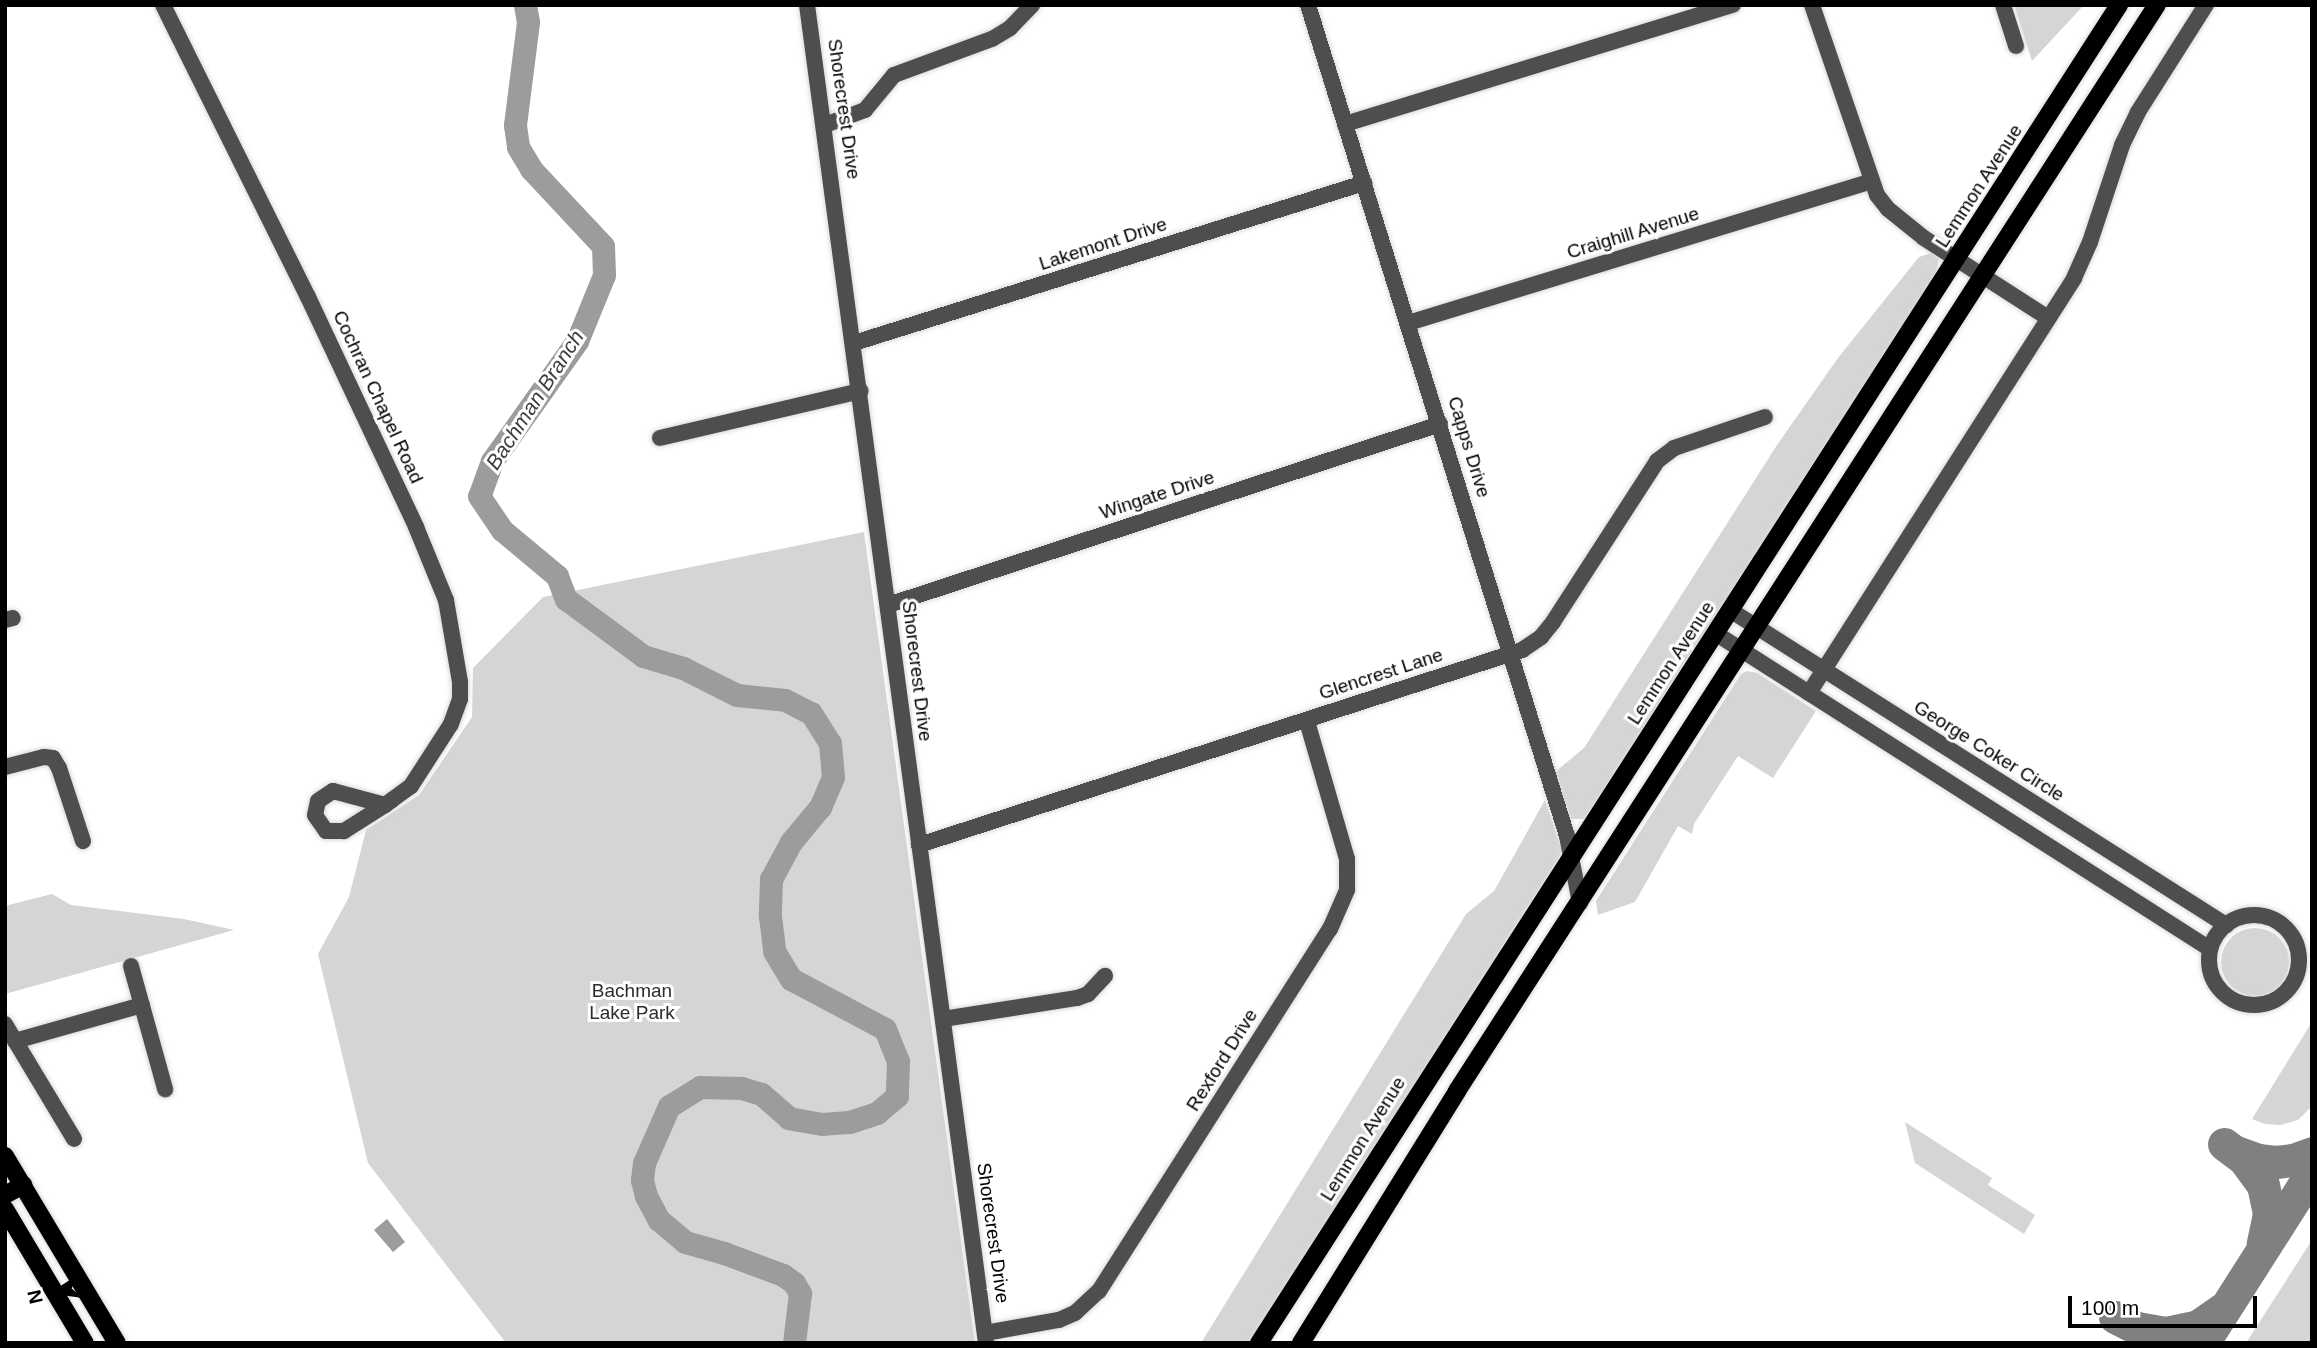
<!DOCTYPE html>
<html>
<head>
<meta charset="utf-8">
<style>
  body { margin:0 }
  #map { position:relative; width:2317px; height:1348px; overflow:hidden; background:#fff; font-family:Helvetica,sans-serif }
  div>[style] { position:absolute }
  .green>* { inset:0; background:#d5d5d5 }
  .round { border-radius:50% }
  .water>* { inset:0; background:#9c9c9c }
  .river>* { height:23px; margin:-11.5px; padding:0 11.5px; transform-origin:11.5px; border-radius:11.5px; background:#9c9c9c }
  .taxiway>* { height:33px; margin:-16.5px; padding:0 16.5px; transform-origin:16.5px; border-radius:16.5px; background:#808080 }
  .roads { filter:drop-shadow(0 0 2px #dbdbdb) drop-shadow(0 0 2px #dbdbdb) }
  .minor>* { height:16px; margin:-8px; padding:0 8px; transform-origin:8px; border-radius:8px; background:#4e4e4e }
  .minor>.ring { margin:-8px; padding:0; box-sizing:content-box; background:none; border:16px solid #4e4e4e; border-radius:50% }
  .major>* { height:18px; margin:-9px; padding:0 9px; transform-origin:9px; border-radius:9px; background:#000 }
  span { translate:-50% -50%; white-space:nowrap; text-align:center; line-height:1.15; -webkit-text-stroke:6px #fff; paint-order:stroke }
  .street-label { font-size:19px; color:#000 }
  .park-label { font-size:19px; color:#2c2c2c }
  .water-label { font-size:21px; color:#3d3d3d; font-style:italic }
  .frame { position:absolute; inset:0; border:7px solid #000; pointer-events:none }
  .north { position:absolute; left:21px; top:1257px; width:70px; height:70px; -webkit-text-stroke:5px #fff; paint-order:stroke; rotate:257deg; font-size:19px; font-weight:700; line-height:28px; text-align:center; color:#000 }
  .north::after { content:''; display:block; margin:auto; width:24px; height:32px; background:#000; clip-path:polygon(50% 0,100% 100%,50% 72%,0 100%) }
  .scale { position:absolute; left:2068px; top:1296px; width:189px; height:32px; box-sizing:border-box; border:4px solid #000; border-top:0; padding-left:9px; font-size:21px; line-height:24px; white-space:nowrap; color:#000; -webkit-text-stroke:5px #fff; paint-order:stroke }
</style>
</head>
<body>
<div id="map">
  <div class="green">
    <i style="clip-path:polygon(2014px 5px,2084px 5px,2032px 61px)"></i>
    <i style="clip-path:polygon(1931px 253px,1939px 259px,1936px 273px,1584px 819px,1571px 819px,1555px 772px,1584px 748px,1777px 445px,1838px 358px,1919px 257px)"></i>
    <i style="clip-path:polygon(864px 532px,975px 1343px,506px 1343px,368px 1163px,318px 954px,349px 897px,366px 830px,419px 795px,472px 717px,473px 668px,543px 597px)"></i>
    <i style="clip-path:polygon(1747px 671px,1757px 673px,1816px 711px,1773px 778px,1738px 756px,1694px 824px,1692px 834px,1678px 826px,1635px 902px,1598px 915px,1596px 901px,1741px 674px)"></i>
    <i style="clip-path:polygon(1545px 800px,1562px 851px,1558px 859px,1249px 1343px,1201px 1343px,1466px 914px,1494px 891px)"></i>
    <i style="clip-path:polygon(52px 894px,71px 905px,184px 919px,234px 930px,5px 994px,5px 906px)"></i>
    <i class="round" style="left:2221px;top:928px;width:68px;height:68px"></i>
    <i style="clip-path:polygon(2312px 1022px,2312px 1106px,2298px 1120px,2281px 1125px,2265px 1124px,2252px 1119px)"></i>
    <i style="clip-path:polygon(1905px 1122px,1992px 1178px,1988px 1185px,2035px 1215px,2024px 1234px,1915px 1163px)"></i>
    <i style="clip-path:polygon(2312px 1240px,2312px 1343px,2246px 1343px)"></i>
  </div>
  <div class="water">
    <i style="clip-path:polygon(387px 1219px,405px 1242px,393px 1252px,374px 1230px)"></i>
  </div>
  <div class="river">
    <i style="left:525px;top:5px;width:17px;rotate:80deg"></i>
    <i style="left:528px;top:22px;width:104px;rotate:97.2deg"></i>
    <i style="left:515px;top:125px;width:22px;rotate:82deg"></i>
    <i style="left:518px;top:147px;width:26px;rotate:59deg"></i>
    <i style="left:531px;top:169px;width:105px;rotate:46.9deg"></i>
    <i style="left:603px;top:246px;width:29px;rotate:88deg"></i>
    <i style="left:604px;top:275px;width:71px;rotate:112.2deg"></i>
    <i style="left:577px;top:341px;width:147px;rotate:125.3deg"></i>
    <i style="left:492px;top:461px;width:37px;rotate:110deg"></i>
    <i style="left:479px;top:496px;width:41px;rotate:55.9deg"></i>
    <i style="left:502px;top:530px;width:72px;rotate:39.9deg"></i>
    <i style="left:557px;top:576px;width:25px;rotate:69deg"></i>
    <i style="left:566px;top:599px;width:96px;rotate:36.5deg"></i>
    <i style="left:643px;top:656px;width:42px;rotate:16.7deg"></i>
    <i style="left:683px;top:668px;width:60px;rotate:26.6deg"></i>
    <i style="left:737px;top:695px;width:48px;rotate:5.9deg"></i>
    <i style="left:785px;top:700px;width:29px;rotate:27deg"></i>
    <i style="left:811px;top:713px;width:36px;rotate:58deg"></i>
    <i style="left:830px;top:743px;width:34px;rotate:85deg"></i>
    <i style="left:833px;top:777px;width:33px;rotate:113deg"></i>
    <i style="left:820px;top:807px;width:45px;rotate:129.6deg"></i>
    <i style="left:791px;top:842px;width:42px;rotate:118.4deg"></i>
    <i style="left:771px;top:879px;width:37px;rotate:92deg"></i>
    <i style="left:770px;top:916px;width:35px;rotate:83deg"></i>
    <i style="left:774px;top:951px;width:33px;rotate:59deg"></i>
    <i style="left:791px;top:979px;width:106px;rotate:28deg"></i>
    <i style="left:885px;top:1029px;width:35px;rotate:68deg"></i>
    <i style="left:898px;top:1061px;width:35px;rotate:92deg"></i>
    <i style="left:897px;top:1096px;width:26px;rotate:140deg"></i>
    <i style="left:877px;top:1113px;width:29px;rotate:162deg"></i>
    <i style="left:849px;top:1122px;width:27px;rotate:176deg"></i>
    <i style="left:822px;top:1124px;width:34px;rotate:-170deg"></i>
    <i style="left:789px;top:1118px;width:37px;rotate:-139deg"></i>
    <i style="left:761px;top:1094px;width:21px;rotate:-163deg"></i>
    <i style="left:741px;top:1088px;width:41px;rotate:-178.6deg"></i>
    <i style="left:700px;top:1087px;width:36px;rotate:148deg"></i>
    <i style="left:669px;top:1106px;width:62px;rotate:113.7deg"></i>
    <i style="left:644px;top:1163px;width:17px;rotate:97deg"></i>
    <i style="left:642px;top:1180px;width:16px;rotate:76deg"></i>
    <i style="left:646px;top:1196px;width:27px;rotate:62deg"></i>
    <i style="left:659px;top:1220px;width:34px;rotate:40deg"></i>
    <i style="left:685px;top:1242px;width:41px;rotate:15.8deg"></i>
    <i style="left:724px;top:1253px;width:63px;rotate:20.4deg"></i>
    <i style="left:783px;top:1275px;width:14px;rotate:36deg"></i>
    <i style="left:794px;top:1283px;width:12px;rotate:59deg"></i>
    <i style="left:800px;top:1293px;width:50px;rotate:96.8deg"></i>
  </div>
  <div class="taxiway">
    <i style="left:2224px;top:1144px;width:25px;rotate:37deg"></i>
    <i style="left:2244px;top:1159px;width:32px;rotate:54deg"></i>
    <i style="left:2263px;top:1185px;width:30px;rotate:78deg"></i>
    <i style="left:2269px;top:1214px;width:30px;rotate:102deg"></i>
    <i style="left:2236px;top:1152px;width:23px;rotate:20deg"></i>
    <i style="left:2258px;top:1160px;width:18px;rotate:6deg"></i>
    <i style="left:2276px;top:1162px;width:17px;rotate:-7deg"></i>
    <i style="left:2293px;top:1160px;width:20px;rotate:-20deg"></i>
    <i style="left:2115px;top:1317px;width:25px;rotate:27deg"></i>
    <i style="left:2137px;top:1328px;width:29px;rotate:10deg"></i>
    <i style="left:2166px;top:1333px;width:33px;rotate:-12deg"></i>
    <i style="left:2198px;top:1326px;width:28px;rotate:-35deg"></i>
    <i style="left:2203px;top:1343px;width:203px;rotate:-57.5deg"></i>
  </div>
  <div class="roads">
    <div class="minor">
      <i style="left:163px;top:5px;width:326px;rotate:63.6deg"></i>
      <i style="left:308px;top:297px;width:254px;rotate:64.8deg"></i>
      <i style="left:416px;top:527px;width:79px;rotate:67.7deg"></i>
      <i style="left:446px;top:600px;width:83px;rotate:80.3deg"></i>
      <i style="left:460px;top:682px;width:17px;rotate:90deg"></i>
      <i style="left:460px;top:699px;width:27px;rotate:110deg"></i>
      <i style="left:451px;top:724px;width:74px;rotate:122.8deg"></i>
      <i style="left:411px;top:786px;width:24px;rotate:144deg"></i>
      <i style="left:392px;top:800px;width:9px;rotate:144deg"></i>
      <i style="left:385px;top:805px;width:49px;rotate:147.6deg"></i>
      <i style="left:344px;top:831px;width:18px;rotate:180deg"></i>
      <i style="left:326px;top:831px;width:19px;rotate:-125deg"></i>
      <i style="left:315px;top:815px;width:14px;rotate:-78deg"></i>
      <i style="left:318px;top:801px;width:18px;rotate:-34deg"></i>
      <i style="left:333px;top:791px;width:54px;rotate:15.1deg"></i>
      <i style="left:807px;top:5px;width:1350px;rotate:82.38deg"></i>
      <i style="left:1308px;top:5px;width:870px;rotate:72.69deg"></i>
      <i style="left:1567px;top:836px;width:68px;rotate:79deg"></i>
      <i style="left:1812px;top:5px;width:201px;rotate:71.1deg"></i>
      <i style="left:1877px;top:195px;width:18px;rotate:52deg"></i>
      <i style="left:1888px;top:209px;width:46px;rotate:38.9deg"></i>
      <i style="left:1924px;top:238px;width:148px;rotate:32.8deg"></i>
      <i style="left:2003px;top:5px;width:43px;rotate:72.4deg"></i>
      <i style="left:1345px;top:124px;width:406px;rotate:-17.1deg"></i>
      <i style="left:825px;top:125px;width:43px;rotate:-20.6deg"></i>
      <i style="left:865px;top:110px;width:45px;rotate:-50.4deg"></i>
      <i style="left:894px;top:75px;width:104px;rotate:-20.2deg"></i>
      <i style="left:992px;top:39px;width:21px;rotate:-31deg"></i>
      <i style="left:1010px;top:28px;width:32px;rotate:-46deg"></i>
      <i style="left:1408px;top:323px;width:483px;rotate:-17deg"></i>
      <i style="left:854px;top:343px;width:535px;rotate:-17.42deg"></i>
      <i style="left:660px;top:438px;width:206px;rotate:-13.2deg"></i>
      <i style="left:888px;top:605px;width:581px;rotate:-18.15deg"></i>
      <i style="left:1730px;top:610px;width:588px;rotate:32.42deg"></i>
      <i style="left:5px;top:620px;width:8px;rotate:-14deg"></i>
      <i style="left:1715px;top:633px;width:587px;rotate:32.55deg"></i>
      <i style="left:1809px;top:693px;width:492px;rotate:-57.4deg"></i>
      <i style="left:2074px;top:278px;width:39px;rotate:-66deg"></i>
      <i style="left:2090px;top:242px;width:102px;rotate:-71.7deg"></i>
      <i style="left:2122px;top:145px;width:37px;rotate:-64deg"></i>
      <i style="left:2138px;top:112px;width:127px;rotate:-57.6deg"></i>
      <i style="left:5px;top:767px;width:40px;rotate:-14.4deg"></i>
      <i style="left:44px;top:757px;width:9px;rotate:6deg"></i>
      <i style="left:53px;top:758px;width:12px;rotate:59deg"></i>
      <i style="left:59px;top:768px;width:77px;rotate:71.8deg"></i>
      <i style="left:919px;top:845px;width:634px;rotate:-17.92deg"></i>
      <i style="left:1522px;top:650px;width:23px;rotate:-34deg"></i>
      <i style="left:1541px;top:637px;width:19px;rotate:-51deg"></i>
      <i style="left:1553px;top:622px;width:192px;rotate:-57.1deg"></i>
      <i style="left:1657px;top:461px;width:21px;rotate:-37deg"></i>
      <i style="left:1674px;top:448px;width:96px;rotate:-18.8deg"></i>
      <i class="ring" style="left:2209px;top:915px;width:74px;height:74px"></i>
      <i style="left:131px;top:966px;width:128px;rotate:74.5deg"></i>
      <i style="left:943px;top:1019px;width:136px;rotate:-8.9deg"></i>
      <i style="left:1077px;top:998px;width:12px;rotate:-20deg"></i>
      <i style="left:1088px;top:994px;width:25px;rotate:-47deg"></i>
      <i style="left:5px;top:1024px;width:134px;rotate:59deg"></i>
      <i style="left:15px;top:1041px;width:132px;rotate:-15.8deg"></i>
      <i style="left:985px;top:1333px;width:75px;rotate:-10deg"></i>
      <i style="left:1059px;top:1320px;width:17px;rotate:-24deg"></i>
      <i style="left:1075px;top:1313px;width:33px;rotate:-43deg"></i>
      <i style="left:1099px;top:1291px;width:429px;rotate:-57.5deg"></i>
      <i style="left:1330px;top:929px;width:43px;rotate:-66.4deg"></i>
      <i style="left:1347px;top:890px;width:31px;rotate:-90deg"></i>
      <i style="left:1347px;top:859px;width:144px;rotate:-106.2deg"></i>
    </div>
    <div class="major">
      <i style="left:5px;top:1156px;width:218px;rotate:59.1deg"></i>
      <i style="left:5px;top:1195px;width:21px;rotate:-29deg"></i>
      <i style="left:5px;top:1209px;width:156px;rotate:59.2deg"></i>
      <i style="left:1259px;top:1343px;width:1591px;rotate:-57.27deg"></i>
      <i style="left:1301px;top:1343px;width:296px;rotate:-58.2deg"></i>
      <i style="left:1457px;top:1091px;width:1292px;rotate:-57.2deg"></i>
    </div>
  </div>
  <div class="street-label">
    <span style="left:844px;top:109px;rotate:82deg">Shorecrest Drive</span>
    <span style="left:1979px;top:186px;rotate:-57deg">Lemmon Avenue</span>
    <span style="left:1633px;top:233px;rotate:-17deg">Craighill Avenue</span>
    <span style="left:1103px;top:244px;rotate:-18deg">Lakemont Drive</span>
    <span style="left:378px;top:397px;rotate:65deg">Cochran Chapel Road</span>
    <span style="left:1469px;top:447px;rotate:73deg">Capps Drive</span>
    <span style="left:1157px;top:495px;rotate:-18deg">Wingate Drive</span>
    <span style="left:1671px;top:663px;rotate:-57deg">Lemmon Avenue</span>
    <span style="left:917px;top:671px;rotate:83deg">Shorecrest Drive</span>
    <span style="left:1381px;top:674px;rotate:-18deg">Glencrest Lane</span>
    <span style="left:1989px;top:751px;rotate:32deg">George Coker Circle</span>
    <span style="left:1222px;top:1060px;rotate:-58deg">Rexford Drive</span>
    <span style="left:1363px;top:1139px;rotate:-58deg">Lemmon Avenue</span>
    <span style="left:993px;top:1233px;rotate:82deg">Shorecrest Drive</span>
  </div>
  <div class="park-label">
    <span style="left:632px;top:1002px">Bachman<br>Lake Park</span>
  </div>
  <div class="water-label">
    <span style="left:535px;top:400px;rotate:-57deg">Bachman Branch</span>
  </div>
  <div class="frame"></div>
  <div class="north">N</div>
  <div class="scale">100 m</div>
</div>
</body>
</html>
